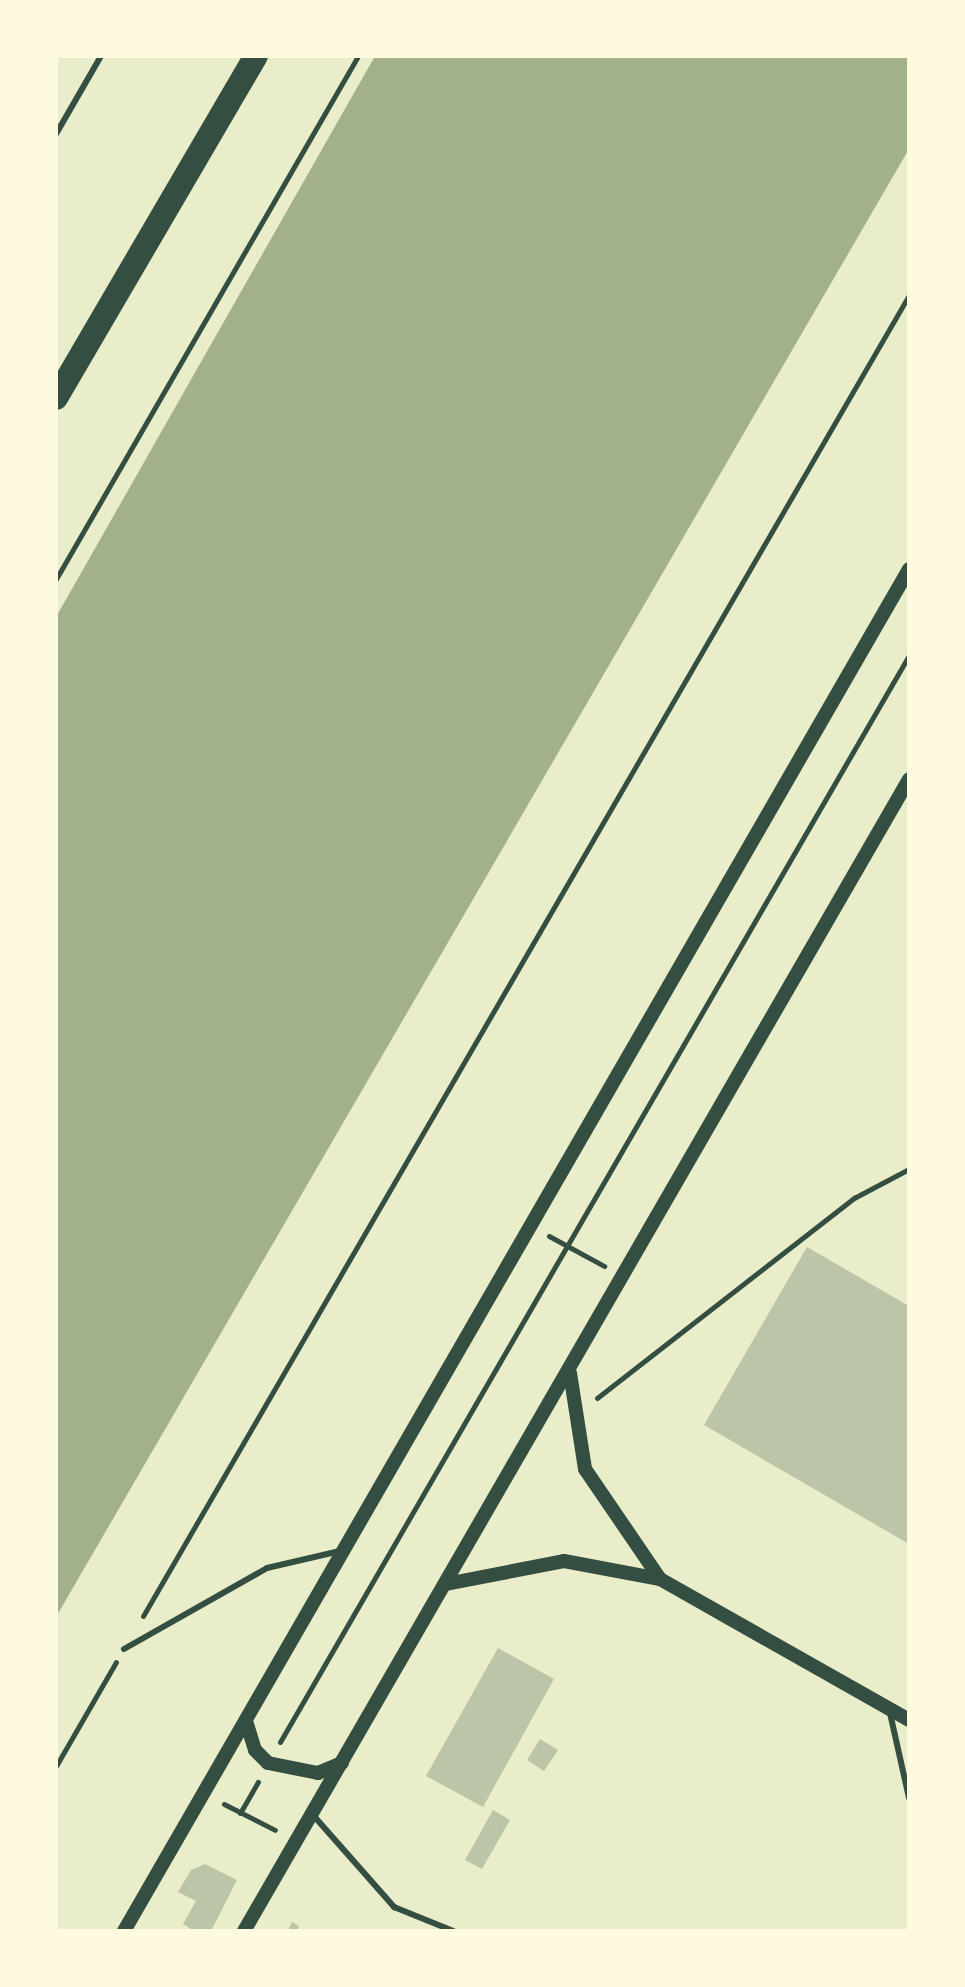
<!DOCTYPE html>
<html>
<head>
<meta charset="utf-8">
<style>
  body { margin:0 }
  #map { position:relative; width:965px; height:1987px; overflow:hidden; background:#e9edc9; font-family:"Titillium Web",sans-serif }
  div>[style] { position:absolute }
  .water>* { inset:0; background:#a3b18a }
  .building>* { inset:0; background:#bcc5a7 }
  .path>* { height:5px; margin:-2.5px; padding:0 2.5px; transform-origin:2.5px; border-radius:2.5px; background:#344e41 }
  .service>* { height:6px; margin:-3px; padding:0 3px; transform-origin:3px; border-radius:3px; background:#344e41 }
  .tertiary>* { height:14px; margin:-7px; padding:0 7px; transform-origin:7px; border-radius:7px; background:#344e41 }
  .motorway>* { height:24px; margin:-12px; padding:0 12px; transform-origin:12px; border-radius:12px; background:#344e41 }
  span { translate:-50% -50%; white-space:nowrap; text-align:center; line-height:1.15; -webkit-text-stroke:6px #fefae0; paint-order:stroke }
  .frame { position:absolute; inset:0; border:58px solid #fefae0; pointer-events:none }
</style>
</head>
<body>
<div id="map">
  <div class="water">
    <i style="clip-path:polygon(375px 56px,909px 56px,909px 149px,56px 1617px,56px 617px)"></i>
  </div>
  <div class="building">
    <i style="clip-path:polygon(807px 1247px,909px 1306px,909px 1544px,704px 1425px)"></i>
    <i style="clip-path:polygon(498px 1648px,554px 1679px,483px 1807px,426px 1776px)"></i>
    <i style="clip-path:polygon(540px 1739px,558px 1750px,544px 1771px,527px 1760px)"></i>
    <i style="clip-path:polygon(493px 1810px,510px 1820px,482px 1869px,465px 1860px)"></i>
    <i style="clip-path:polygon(205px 1864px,237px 1880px,211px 1931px,194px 1931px,183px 1924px,196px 1901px,178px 1892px,191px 1870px)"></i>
    <i style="clip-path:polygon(292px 1922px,299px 1926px,297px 1931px,288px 1931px)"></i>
  </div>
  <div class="path">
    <i style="left:56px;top:579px;width:604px;rotate:-60deg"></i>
    <i style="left:549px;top:1236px;width:63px;rotate:28.6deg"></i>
    <i style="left:597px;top:1398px;width:326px;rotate:-37.9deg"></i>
    <i style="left:854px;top:1198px;width:62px;rotate:-27.8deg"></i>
    <i style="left:143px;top:1616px;width:1527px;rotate:-59.89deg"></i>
    <i style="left:280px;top:1742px;width:1256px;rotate:-59.94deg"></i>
    <i style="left:56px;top:1766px;width:120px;rotate:-60deg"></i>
    <i style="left:224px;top:1804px;width:57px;rotate:27deg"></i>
    <i style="left:240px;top:1813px;width:36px;rotate:-60deg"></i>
  </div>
  <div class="service">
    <i style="left:56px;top:134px;width:90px;rotate:-60deg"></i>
    <i style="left:124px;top:1649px;width:164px;rotate:-29.5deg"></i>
    <i style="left:267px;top:1568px;width:75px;rotate:-13.1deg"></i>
    <i style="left:890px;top:1713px;width:87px;rotate:77.4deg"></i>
    <i style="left:313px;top:1815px;width:123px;rotate:48.6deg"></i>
    <i style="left:394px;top:1907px;width:64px;rotate:22.1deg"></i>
  </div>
  <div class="tertiary">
    <i style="left:570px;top:1373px;width:97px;rotate:81.1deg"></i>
    <i style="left:585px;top:1469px;width:133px;rotate:55.7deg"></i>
    <i style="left:446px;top:1584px;width:120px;rotate:-11deg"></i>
    <i style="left:564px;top:1561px;width:98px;rotate:10.6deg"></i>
    <i style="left:660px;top:1579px;width:286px;rotate:29.5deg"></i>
    <i style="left:247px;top:1724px;width:27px;rotate:73deg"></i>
    <i style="left:255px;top:1750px;width:18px;rotate:45deg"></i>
    <i style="left:268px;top:1763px;width:51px;rotate:11.3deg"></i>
    <i style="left:318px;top:1773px;width:26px;rotate:-23deg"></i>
    <i style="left:124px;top:1931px;width:1572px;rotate:-60.04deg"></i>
    <i style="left:244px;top:1931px;width:1330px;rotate:-60deg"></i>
  </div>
  <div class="motorway">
    <i style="left:56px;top:398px;width:396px;rotate:-59.7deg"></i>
  </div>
  <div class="frame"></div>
</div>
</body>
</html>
